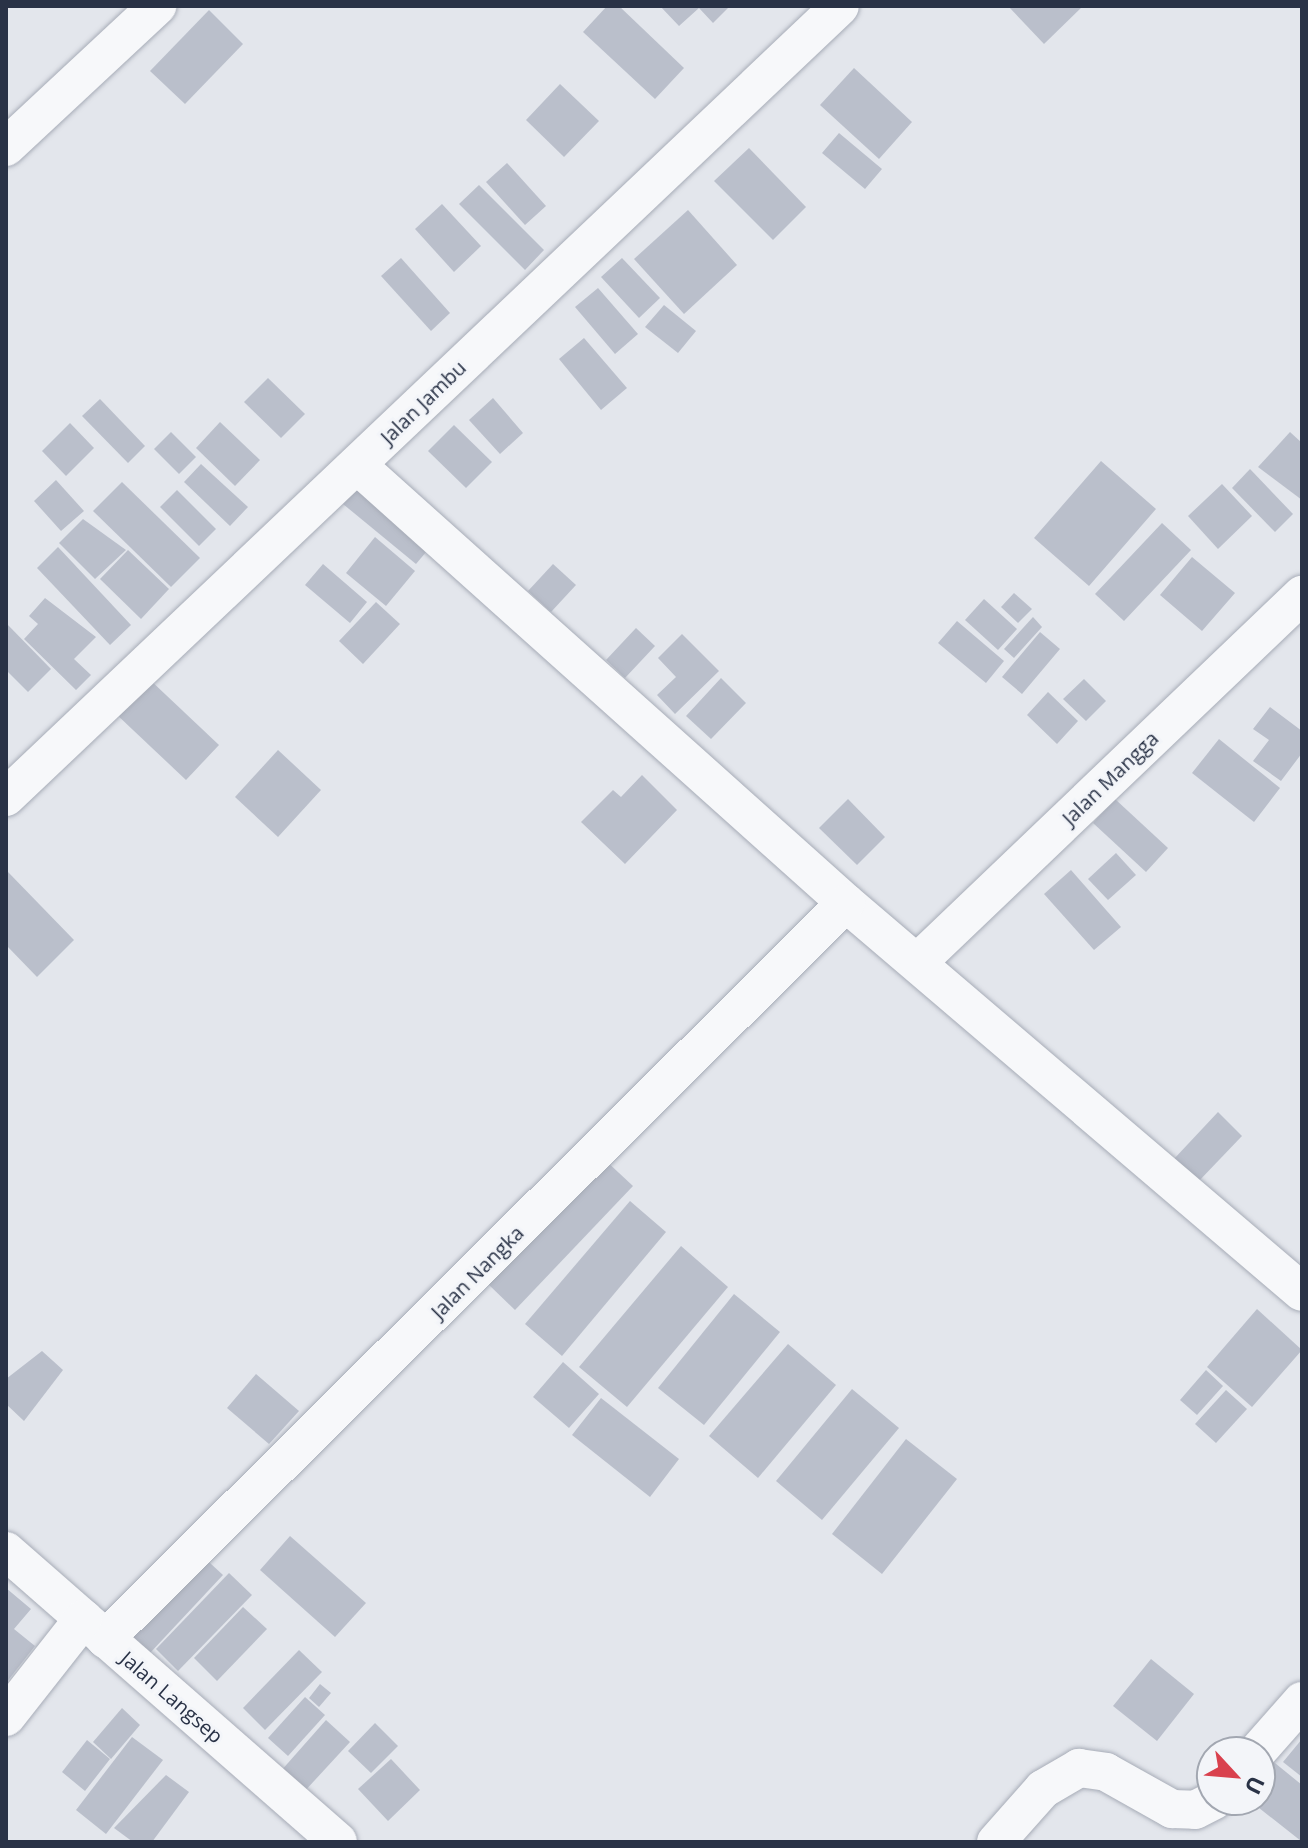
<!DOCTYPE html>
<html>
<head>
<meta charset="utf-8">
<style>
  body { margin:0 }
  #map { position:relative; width:1308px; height:1848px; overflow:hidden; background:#e3e6ec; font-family:"Open Sans",sans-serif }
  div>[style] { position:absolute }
  .building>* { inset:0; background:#babfcb }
  .roads { filter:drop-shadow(0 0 2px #a7acb7) drop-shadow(0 0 2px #a7acb7) }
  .minor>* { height:38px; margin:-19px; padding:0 19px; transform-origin:19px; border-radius:19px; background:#f7f8fa }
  span { translate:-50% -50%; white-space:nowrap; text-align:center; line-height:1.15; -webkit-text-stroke:6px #f3f5f9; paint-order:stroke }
  .street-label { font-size:20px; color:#293246 }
  .frame { position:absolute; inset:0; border:8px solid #293246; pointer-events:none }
  .north { position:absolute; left:1196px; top:1736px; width:80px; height:80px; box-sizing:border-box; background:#f3f5f9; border:2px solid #a2a7b1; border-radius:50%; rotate:116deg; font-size:22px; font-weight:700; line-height:32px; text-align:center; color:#293246 }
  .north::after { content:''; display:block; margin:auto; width:28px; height:36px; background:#d9414e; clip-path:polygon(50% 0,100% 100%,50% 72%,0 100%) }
</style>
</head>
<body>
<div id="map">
  <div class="building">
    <i style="clip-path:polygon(607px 6px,619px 6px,684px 68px,655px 99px,583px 32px)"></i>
    <i style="clip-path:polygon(660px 6px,730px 6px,713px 23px,699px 8px,679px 26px)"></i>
    <i style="clip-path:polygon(1008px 6px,1083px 6px,1044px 44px)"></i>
    <i style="clip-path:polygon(209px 10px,243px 44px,185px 104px,150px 71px)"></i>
    <i style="clip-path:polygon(854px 68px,912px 122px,879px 159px,820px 105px)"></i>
    <i style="clip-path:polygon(560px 84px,599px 121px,564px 157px,526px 120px)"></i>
    <i style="clip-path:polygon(839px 133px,882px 169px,865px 189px,822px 153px)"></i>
    <i style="clip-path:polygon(749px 148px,806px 207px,773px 240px,714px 181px)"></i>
    <i style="clip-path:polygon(507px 163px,546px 206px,525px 225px,486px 182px)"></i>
    <i style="clip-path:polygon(479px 185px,544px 250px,525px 270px,459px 204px)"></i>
    <i style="clip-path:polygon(442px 204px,481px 246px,454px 272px,415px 229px)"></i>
    <i style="clip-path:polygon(688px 210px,737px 265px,684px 314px,634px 259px)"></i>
    <i style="clip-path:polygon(401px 258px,450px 313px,431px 331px,381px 276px)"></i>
    <i style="clip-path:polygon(622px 258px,660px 298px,639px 318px,601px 277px)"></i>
    <i style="clip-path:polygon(598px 288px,638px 334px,615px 354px,575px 307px)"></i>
    <i style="clip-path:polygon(664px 305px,696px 331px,678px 353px,645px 327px)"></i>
    <i style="clip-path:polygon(584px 338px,627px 388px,601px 410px,559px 359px)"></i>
    <i style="clip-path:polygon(268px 378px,305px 414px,281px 438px,244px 402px)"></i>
    <i style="clip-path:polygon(493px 398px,523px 433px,500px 454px,469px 420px)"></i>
    <i style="clip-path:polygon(100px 399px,145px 446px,128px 463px,82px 416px)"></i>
    <i style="clip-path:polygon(220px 422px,260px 460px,235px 486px,196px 448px)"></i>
    <i style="clip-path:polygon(70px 423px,94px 448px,66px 476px,42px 451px)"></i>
    <i style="clip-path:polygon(454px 425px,492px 462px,466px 488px,428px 451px)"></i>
    <i style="clip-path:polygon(171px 432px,196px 457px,179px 474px,154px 449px)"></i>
    <i style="clip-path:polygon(1290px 432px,1302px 443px,1302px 500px,1258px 467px)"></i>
    <i style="clip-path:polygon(1101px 461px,1156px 509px,1089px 586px,1034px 538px)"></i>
    <i style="clip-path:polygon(201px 464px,248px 507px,230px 526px,184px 482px)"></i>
    <i style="clip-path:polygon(1250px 469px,1293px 514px,1275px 532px,1232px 488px)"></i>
    <i style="clip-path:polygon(56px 480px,84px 511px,61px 531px,34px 501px)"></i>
    <i style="clip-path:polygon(122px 482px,200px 558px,171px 587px,93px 511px)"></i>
    <i style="clip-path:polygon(360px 484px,432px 545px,416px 564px,343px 504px)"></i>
    <i style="clip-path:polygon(1222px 484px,1252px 516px,1218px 549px,1188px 516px)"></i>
    <i style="clip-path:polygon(177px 490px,216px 529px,199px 546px,160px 507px)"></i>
    <i style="clip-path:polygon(83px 519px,126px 550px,95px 579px,59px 543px)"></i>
    <i style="clip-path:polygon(1162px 523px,1191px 550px,1124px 621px,1095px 594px)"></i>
    <i style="clip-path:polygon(375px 537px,415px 571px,386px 606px,346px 573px)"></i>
    <i style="clip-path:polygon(58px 547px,131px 625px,110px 645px,37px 568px)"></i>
    <i style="clip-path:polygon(128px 550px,169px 589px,141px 619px,100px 579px)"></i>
    <i style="clip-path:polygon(1192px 557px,1235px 593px,1202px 631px,1160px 595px)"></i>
    <i style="clip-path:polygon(323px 564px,367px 602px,350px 623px,305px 585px)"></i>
    <i style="clip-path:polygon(553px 564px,576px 585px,551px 612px,528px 591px)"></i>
    <i style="clip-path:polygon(1014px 593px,1032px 609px,1018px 623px,1001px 607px)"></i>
    <i style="clip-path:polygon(45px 598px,96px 637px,74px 659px,91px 675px,76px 690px,24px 639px,38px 624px,29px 616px)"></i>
    <i style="clip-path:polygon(984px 599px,1017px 629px,998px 650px,965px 620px)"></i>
    <i style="clip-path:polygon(376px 602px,400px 624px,363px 664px,339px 641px)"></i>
    <i style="clip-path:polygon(1033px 617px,1042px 627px,1014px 658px,1004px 649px)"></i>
    <i style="clip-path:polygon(957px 621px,1004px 661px,986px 683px,938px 643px)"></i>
    <i style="clip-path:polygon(6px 623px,51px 669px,28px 692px,6px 670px)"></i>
    <i style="clip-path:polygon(636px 628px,655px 646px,625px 678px,606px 660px)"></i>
    <i style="clip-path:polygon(1040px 632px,1060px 649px,1022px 694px,1002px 677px)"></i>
    <i style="clip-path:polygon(682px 634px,719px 671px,675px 714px,657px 695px,676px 677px,658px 658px)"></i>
    <i style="clip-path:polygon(148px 678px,219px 745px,186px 780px,115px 713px)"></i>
    <i style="clip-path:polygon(721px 678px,746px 703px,711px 739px,686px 716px)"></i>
    <i style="clip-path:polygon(1084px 679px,1106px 701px,1086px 721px,1063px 699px)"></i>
    <i style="clip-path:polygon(1048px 692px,1078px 721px,1057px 744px,1027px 715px)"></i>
    <i style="clip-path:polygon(1270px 707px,1302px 731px,1302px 753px,1281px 781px,1253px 761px,1269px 740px,1253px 729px)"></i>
    <i style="clip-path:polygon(1219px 739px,1280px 788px,1254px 822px,1192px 773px)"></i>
    <i style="clip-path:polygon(278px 750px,321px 790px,278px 837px,235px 797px)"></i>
    <i style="clip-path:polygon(642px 775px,677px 810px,625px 864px,581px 822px,613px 790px,621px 797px)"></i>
    <i style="clip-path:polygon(848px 799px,885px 837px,857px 865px,819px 828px)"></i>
    <i style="clip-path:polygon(1115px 799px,1168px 848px,1146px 872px,1093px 823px)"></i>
    <i style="clip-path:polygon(1116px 853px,1136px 875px,1108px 900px,1088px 879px)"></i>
    <i style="clip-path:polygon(1071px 870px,1121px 927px,1094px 950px,1044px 894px)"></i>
    <i style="clip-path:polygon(8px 872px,74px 940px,37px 977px,6px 945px)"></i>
    <i style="clip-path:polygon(1218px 1112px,1242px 1136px,1197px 1183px,1173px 1160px)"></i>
    <i style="clip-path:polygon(604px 1159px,633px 1186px,515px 1310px,487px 1283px)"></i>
    <i style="clip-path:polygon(630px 1201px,666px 1232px,562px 1356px,525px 1324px)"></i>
    <i style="clip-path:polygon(681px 1246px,728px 1287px,627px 1407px,579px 1367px)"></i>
    <i style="clip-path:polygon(734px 1294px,780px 1332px,704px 1425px,658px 1388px)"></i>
    <i style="clip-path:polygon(1257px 1309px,1302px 1350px,1252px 1407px,1207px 1367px)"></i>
    <i style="clip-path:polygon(788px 1344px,836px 1385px,758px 1478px,709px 1436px)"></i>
    <i style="clip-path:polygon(42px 1351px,63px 1370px,24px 1421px,6px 1404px,6px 1379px)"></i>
    <i style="clip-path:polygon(563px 1362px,599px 1394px,569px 1428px,533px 1397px)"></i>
    <i style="clip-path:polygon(1206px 1370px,1223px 1386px,1197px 1415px,1180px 1400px)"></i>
    <i style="clip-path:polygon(256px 1374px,299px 1411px,269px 1444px,227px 1408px)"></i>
    <i style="clip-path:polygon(852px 1389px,899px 1428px,822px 1520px,776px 1481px)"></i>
    <i style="clip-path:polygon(1226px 1390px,1247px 1409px,1216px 1443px,1195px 1424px)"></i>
    <i style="clip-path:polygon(601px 1398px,679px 1459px,650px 1497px,572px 1435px)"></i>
    <i style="clip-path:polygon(906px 1439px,957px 1479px,882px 1574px,832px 1534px)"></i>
    <i style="clip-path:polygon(290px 1536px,366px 1603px,335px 1637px,260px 1570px)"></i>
    <i style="clip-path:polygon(197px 1551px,223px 1575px,150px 1653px,124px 1629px)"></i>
    <i style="clip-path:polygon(229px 1573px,252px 1595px,178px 1671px,156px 1649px)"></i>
    <i style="clip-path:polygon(6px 1588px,31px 1609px,14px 1629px,35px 1646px,6px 1683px)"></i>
    <i style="clip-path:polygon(243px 1607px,267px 1629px,217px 1681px,194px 1658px)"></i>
    <i style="clip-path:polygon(299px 1650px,322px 1672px,265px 1730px,243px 1708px)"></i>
    <i style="clip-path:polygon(1151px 1659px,1194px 1694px,1157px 1741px,1113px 1706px)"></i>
    <i style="clip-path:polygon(320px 1684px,331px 1693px,319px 1707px,309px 1698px)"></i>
    <i style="clip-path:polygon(305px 1697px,325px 1715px,288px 1756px,268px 1738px)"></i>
    <i style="clip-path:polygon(122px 1708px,140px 1725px,111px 1759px,93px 1742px)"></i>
    <i style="clip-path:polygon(326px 1720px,350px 1742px,303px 1793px,280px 1772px)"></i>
    <i style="clip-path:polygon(375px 1723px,398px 1746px,371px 1773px,348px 1751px)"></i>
    <i style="clip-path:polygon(132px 1737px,163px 1760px,106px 1834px,76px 1810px)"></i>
    <i style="clip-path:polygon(1302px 1739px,1302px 1777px,1283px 1762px)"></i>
    <i style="clip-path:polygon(87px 1740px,110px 1759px,85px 1791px,62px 1772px)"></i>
    <i style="clip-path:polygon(1265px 1755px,1302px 1785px,1301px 1841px,1249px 1800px,1260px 1800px)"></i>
    <i style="clip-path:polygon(391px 1759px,420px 1790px,388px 1821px,358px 1789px)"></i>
    <i style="clip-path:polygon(166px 1775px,189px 1792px,152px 1842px,133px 1842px,114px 1828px)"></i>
  </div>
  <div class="roads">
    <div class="minor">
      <i style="left:6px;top:147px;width:207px;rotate:-43deg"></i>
      <i style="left:357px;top:465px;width:656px;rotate:41.85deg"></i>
      <i style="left:846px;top:903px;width:599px;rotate:40.47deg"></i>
      <i style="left:6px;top:797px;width:1149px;rotate:-43.48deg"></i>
      <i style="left:919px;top:961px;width:530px;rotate:-43.7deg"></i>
      <i style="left:6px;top:1551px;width:441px;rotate:41.2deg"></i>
      <i style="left:105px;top:1639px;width:1044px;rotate:-44.81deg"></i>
      <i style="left:6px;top:1717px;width:125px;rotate:-51.8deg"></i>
      <i style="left:1257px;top:1752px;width:68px;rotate:-48.6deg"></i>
      <i style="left:996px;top:1842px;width:71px;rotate:-48.4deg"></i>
      <i style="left:1043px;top:1789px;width:42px;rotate:-30.3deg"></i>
      <i style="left:1079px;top:1768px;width:27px;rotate:8deg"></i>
      <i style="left:1106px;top:1772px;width:76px;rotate:29.3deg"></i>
      <i style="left:1172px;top:1809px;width:23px;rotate:2deg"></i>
      <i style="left:1195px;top:1810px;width:22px;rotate:-27deg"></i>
    </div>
  </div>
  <div class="street-label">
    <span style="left:423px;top:402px;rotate:-44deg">Jalan Jambu</span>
    <span style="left:1110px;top:778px;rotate:-44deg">Jalan Mangga</span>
    <span style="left:477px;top:1272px;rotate:-45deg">Jalan Nangka</span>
    <span style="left:172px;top:1697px;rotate:41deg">Jalan Langsep</span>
  </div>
  <div class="frame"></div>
  <div class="north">U</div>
</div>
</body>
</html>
